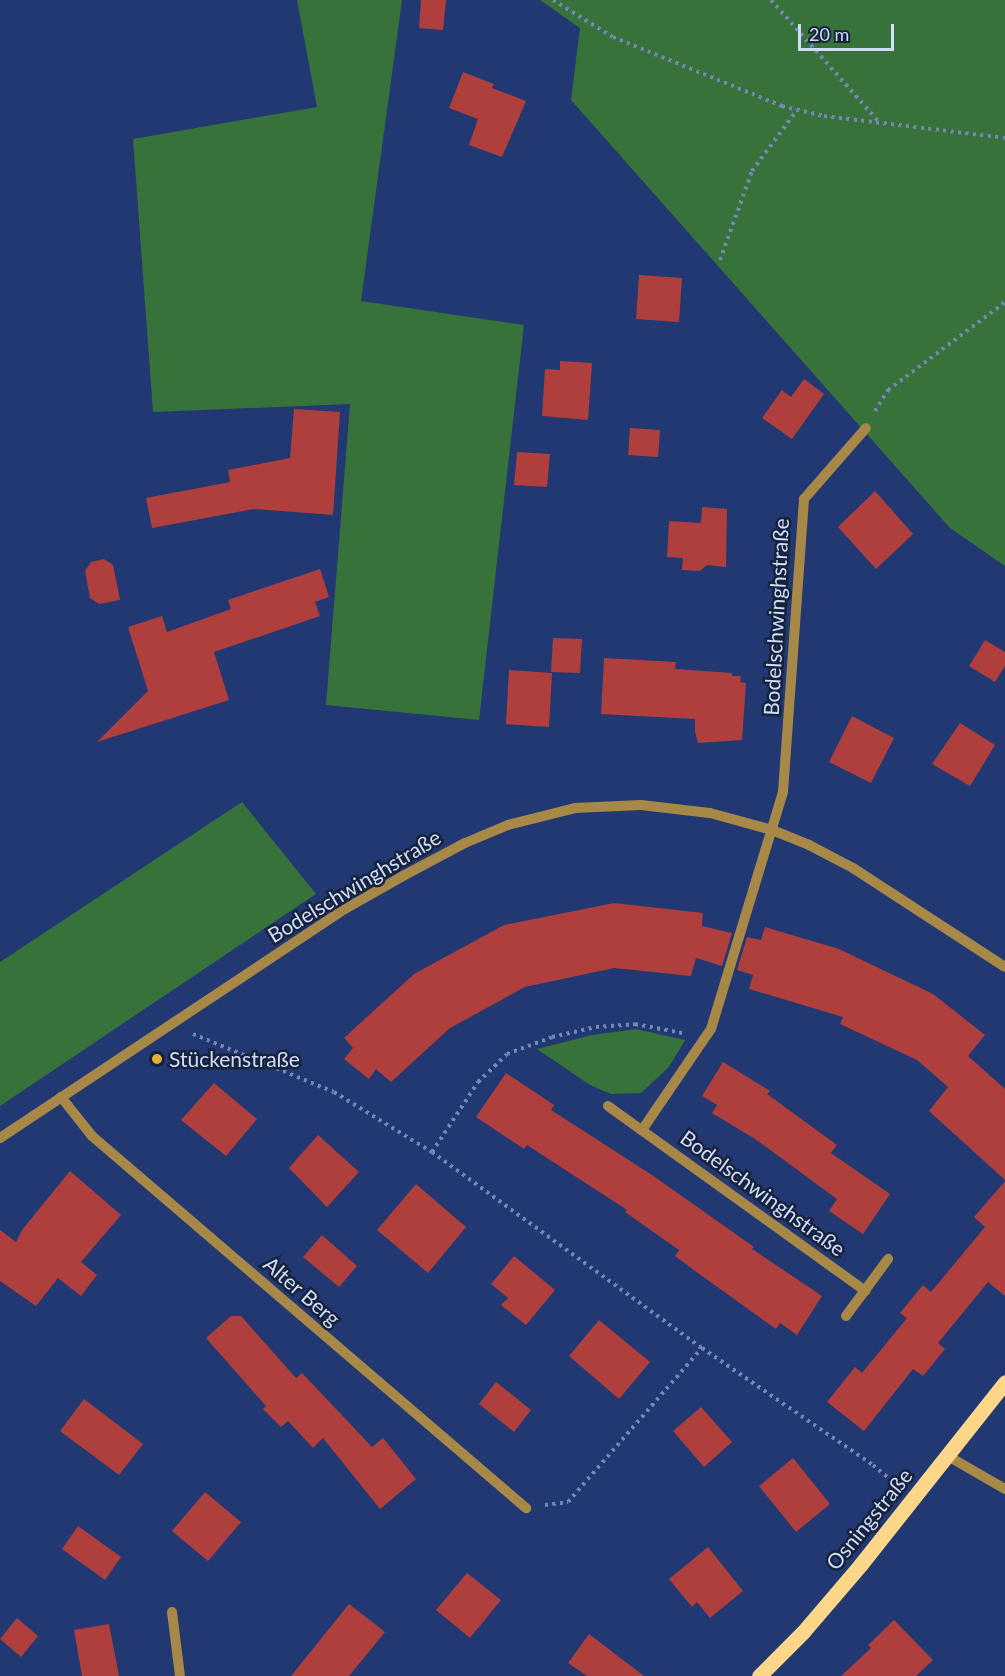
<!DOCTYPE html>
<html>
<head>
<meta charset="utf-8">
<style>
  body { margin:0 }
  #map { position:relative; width:1005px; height:1676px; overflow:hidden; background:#213872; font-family:Lato,sans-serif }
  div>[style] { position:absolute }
  .green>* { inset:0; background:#38723b }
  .building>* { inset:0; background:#af3f3d }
  .path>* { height:4px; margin-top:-2px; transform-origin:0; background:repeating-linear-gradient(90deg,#7587b3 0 3px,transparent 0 7.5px) }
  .minor>* { height:10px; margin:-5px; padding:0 5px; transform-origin:5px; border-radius:5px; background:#a78846 }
  .major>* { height:15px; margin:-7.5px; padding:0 7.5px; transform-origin:7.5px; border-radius:7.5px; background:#fdd789 }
  .dots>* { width:16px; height:16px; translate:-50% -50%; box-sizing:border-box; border:3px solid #17223c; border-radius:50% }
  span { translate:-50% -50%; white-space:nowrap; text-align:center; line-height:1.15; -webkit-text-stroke:5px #17223c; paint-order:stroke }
  .street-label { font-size:21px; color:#d0defa }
  .poi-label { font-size:21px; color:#d0defa }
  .left { translate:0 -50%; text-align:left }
  .scale { position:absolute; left:798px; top:24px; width:96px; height:27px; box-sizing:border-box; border:3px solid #d0defa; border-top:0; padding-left:8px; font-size:18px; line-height:21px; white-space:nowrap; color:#d0defa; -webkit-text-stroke:4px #17223c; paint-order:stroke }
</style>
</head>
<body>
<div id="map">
  <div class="green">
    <i style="clip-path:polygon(297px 0,402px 0,361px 301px,524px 325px,479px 720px,326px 705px,350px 404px,153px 412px,133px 139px,317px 107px)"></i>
    <i style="clip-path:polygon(540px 0,1005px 0,1005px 566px,950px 528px,571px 100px,580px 28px)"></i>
    <i style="clip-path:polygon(242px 802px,316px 894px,0 1106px,0 962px)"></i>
    <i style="clip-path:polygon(636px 1029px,685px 1040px,669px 1067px,641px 1093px,611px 1094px,590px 1085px,537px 1049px,592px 1035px)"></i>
  </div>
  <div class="building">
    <i style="clip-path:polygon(421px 0,446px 0,443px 30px,419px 28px)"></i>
    <i style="clip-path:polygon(463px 72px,494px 84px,492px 88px,526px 101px,502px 157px,469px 145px,478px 119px,449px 108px)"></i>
    <i style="clip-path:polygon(639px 275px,682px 278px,679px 322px,636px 319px)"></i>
    <i style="clip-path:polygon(560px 361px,592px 363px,588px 420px,542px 416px,545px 369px,560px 370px)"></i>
    <i style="clip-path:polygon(804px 379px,824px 394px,792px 439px,762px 418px,782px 390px,791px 397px)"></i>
    <i style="clip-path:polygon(294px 409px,340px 412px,333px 515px,254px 509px,152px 528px,146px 498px,230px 482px,228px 470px,290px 458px)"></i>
    <i style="clip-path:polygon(630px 428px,660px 430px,658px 457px,628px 455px)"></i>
    <i style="clip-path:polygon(517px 452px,550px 454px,547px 487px,514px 485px)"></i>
    <i style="clip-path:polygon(875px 491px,913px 534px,876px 569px,838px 527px)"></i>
    <i style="clip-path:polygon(702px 507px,727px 509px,726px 567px,707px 565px,700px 571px,682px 570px,683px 558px,667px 557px,669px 521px,701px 523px)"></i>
    <i style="clip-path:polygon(104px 559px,113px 565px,120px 600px,99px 604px,90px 598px,85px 571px,91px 562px)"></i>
    <i style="clip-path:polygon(320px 569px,329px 597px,315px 602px,320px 616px,214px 652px,229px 700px,97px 742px,148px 691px,128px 627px,162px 616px,167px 632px,231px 609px,228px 600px)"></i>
    <i style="clip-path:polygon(553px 638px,582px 639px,580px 673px,551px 672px)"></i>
    <i style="clip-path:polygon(985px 640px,1005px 652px,1005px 666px,995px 682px,969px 666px)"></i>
    <i style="clip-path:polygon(604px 658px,676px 662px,675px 669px,732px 673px,732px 676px,741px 676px,740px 682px,746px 683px,742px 740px,698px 743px,695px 731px,695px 719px,601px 714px)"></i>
    <i style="clip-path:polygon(509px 670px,552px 673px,549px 727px,506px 724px)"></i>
    <i style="clip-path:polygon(852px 716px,894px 738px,871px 783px,829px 762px)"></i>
    <i style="clip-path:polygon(960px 723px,995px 745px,970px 786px,932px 764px)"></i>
    <i style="clip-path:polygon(614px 903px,703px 913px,702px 926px,732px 933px,722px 966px,696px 958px,691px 976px,614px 968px,525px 987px,450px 1028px,391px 1082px,376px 1069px,369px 1079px,344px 1059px,353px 1048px,344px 1038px,414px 974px,504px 925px)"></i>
    <i style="clip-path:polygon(765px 927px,839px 949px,933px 994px,985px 1035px,968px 1056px,1005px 1089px,1005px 1180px,929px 1111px,948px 1087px,917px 1060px,840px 1024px,843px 1017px,749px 989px,753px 975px,737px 970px,747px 937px,761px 940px)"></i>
    <i style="clip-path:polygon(723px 1062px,770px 1091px,767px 1094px,837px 1145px,831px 1153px,890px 1194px,863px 1234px,829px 1211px,837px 1199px,755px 1139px,712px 1113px,717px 1105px,702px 1096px)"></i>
    <i style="clip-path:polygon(506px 1073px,554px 1105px,551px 1110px,652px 1175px,754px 1247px,752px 1249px,822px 1296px,797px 1335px,780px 1323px,776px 1329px,698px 1273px,675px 1256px,679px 1250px,625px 1212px,627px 1210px,527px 1145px,524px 1149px,476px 1117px)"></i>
    <i style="clip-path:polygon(214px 1083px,257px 1119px,226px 1156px,181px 1120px)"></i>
    <i style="clip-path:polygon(318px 1135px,359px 1172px,327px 1207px,289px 1168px)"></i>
    <i style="clip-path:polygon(70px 1171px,121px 1215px,81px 1262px,97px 1275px,81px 1296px,58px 1278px,36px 1306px,0 1281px,0 1230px,16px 1242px,22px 1230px)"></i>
    <i style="clip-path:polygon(1005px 1181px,1005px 1296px,988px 1282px,938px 1343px,945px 1349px,923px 1376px,913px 1369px,864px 1431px,827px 1402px,855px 1367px,862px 1373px,907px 1318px,900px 1313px,923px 1285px,931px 1292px,985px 1227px,974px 1217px)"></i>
    <i style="clip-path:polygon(416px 1184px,466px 1227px,428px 1273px,377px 1230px)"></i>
    <i style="clip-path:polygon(322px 1235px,357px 1266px,339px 1287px,303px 1257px)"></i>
    <i style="clip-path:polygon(514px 1256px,555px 1290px,526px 1325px,501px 1305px,508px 1298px,491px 1284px)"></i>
    <i style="clip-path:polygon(231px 1316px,241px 1316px,296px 1378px,302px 1373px,372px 1447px,383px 1438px,416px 1479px,380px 1509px,323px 1438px,313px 1448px,288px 1421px,281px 1427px,263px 1409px,266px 1406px,206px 1338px)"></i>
    <i style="clip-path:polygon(599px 1320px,650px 1362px,619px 1399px,569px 1356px)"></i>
    <i style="clip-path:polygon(496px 1382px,531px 1410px,514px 1432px,479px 1404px)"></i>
    <i style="clip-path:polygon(84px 1399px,143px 1444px,119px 1475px,60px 1431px)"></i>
    <i style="clip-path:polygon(701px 1407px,732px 1442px,704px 1467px,673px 1431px)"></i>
    <i style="clip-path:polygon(793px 1458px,830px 1504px,796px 1532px,759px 1486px)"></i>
    <i style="clip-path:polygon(205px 1492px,241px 1522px,208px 1561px,172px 1531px)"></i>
    <i style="clip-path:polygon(78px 1526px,121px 1557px,105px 1580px,62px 1549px)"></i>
    <i style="clip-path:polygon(708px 1547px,743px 1591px,710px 1618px,697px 1602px,692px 1607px,669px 1579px)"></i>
    <i style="clip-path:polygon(467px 1573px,501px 1600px,470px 1638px,436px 1610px)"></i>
    <i style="clip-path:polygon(349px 1604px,385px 1632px,349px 1676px,291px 1676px)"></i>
    <i style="clip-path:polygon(17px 1618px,38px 1636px,21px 1657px,0 1639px)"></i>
    <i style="clip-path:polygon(894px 1620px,933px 1660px,916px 1676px,841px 1676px,871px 1648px,868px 1645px)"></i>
    <i style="clip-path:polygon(109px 1624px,119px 1676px,82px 1676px,74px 1630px)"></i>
    <i style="clip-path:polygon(589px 1634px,644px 1676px,587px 1676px,568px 1663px)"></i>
  </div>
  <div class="path">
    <i style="left:553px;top:0;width:70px;rotate:31.7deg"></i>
    <i style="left:613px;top:37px;width:183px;rotate:22.2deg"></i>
    <i style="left:782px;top:106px;width:43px;rotate:13.4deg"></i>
    <i style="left:824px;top:116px;width:182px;rotate:6.9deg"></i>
    <i style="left:771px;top:0;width:162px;rotate:48.5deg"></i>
    <i style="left:720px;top:260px;width:95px;rotate:-70.2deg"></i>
    <i style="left:752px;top:171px;width:76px;rotate:-53.6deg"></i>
    <i style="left:875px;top:411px;width:25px;rotate:-58deg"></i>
    <i style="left:888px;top:390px;width:146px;rotate:-36.9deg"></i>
    <i style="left:193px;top:1034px;width:152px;rotate:22.4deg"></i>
    <i style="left:334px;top:1092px;width:115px;rotate:31.5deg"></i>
    <i style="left:432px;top:1152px;width:334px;rotate:36deg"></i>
    <i style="left:702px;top:1348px;width:207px;rotate:34.4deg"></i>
    <i style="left:873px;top:1465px;width:30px;rotate:40deg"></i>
    <i style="left:432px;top:1152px;width:84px;rotate:-56.7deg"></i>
    <i style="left:478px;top:1082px;width:40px;rotate:-44deg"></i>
    <i style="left:507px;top:1054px;width:48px;rotate:-20.7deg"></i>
    <i style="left:552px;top:1037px;width:45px;rotate:-12.8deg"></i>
    <i style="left:596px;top:1027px;width:39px;rotate:-4deg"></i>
    <i style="left:635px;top:1024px;width:48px;rotate:10.8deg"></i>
    <i style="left:545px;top:1505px;width:23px;rotate:-7deg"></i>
    <i style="left:568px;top:1502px;width:204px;rotate:-49deg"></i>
  </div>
  <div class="minor">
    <i style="left:61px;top:1097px;width:50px;rotate:51.5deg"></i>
    <i style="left:92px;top:1136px;width:572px;rotate:40.6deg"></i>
    <i style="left:608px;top:1106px;width:317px;rotate:35.7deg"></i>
    <i style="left:642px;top:1130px;width:122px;rotate:-55.7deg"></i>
    <i style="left:711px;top:1029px;width:248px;rotate:-73.1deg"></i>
    <i style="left:783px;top:792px;width:294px;rotate:-85.9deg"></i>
    <i style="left:804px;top:499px;width:94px;rotate:-48.9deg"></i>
    <i style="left:0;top:1138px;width:414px;rotate:-33.6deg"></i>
    <i style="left:345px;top:909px;width:64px;rotate:-29.7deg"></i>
    <i style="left:401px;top:877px;width:72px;rotate:-28deg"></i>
    <i style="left:465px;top:843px;width:47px;rotate:-22.7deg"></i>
    <i style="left:508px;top:825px;width:69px;rotate:-14.2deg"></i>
    <i style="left:575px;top:808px;width:66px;rotate:-2.6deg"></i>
    <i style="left:641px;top:805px;width:69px;rotate:6.6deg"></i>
    <i style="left:710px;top:813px;width:64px;rotate:15.3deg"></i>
    <i style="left:772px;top:830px;width:40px;rotate:22deg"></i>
    <i style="left:809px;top:845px;width:50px;rotate:27.6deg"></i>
    <i style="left:853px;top:868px;width:181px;rotate:33.1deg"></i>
    <i style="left:846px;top:1316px;width:71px;rotate:-53.6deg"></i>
    <i style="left:946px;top:1455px;width:68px;rotate:30deg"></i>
    <i style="left:172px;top:1612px;width:64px;rotate:82.9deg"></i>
  </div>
  <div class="major">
    <i style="left:759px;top:1676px;width:62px;rotate:-45deg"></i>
    <i style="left:803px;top:1632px;width:89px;rotate:-49.5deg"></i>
    <i style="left:861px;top:1564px;width:232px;rotate:-51.6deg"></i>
  </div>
  <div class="dots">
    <i style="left:157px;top:1059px;background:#e2af34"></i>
  </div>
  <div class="street-label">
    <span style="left:776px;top:617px;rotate:-87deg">Bodelschwinghstraße</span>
    <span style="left:354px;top:886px;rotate:-31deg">Bodelschwinghstraße</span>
    <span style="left:763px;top:1193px;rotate:36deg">Bodelschwinghstraße</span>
    <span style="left:302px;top:1291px;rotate:41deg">Alter Berg</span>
    <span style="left:869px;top:1519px;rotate:-51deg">Osningstraße</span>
  </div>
  <div class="poi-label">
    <span class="left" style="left:169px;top:1059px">Stückenstraße</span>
  </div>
  <div class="scale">20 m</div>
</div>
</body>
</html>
